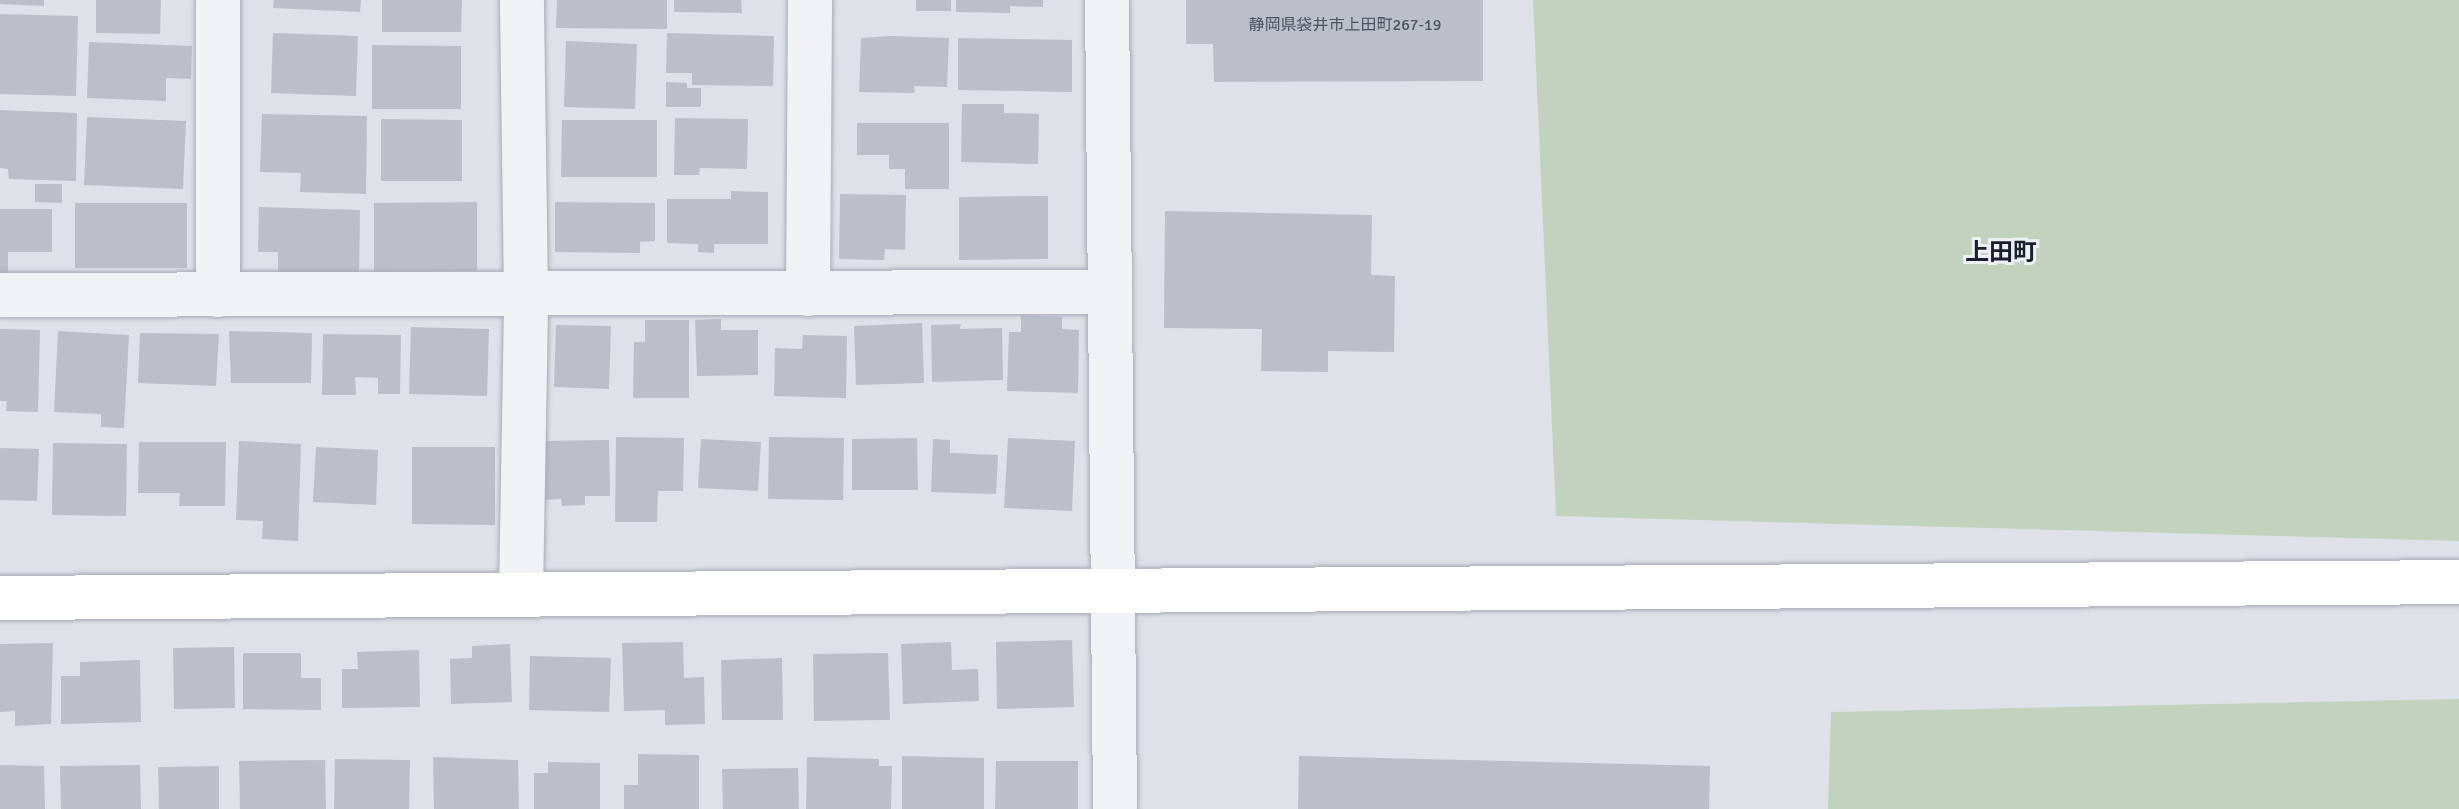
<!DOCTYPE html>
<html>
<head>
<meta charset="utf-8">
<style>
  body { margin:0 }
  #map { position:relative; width:2459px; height:809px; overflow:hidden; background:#dee1e8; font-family:Signika,"Noto Sans JP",sans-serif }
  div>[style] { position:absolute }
  .green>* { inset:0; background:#c2d2bf }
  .building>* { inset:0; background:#bbbfca }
  .roads { filter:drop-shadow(0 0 2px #a7abb5) drop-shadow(0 0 2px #a7abb5) }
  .street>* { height:44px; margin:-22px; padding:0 22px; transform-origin:22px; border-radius:22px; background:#f0f2f6 }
  .secondary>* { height:44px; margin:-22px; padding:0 22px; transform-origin:22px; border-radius:22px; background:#fff }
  span { translate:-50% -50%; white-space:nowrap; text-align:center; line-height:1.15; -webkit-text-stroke:6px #edf0f5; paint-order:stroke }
  .number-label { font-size:16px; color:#4c5261 }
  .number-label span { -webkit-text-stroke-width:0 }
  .quarter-label { font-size:24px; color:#191f2f; font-weight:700 }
</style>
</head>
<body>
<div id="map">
  <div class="green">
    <i style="clip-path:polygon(1533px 0,2459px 0,2459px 541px,1556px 516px)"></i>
    <i style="clip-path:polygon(2459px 699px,2459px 809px,1828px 809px,1831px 712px)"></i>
  </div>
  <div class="building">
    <i style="clip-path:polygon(0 0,44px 0,44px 6px,0 4px)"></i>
    <i style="clip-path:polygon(96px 0,161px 0,160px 34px,96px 33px)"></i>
    <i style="clip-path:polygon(274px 0,361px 0,360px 12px,273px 8px)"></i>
    <i style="clip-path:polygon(382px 0,462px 0,461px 32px,382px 32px)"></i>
    <i style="clip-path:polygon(557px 0,667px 0,667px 29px,556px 28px)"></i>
    <i style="clip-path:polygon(674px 0,741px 0,742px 13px,674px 12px)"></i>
    <i style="clip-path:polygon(916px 0,951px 0,951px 11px,916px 11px)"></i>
    <i style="clip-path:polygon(956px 0,1043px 0,1043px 7px,1010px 6px,1010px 13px,956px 12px)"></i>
    <i style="clip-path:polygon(1186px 0,1483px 0,1483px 81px,1214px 82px,1213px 44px,1186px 44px)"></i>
    <i style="clip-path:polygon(0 14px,78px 16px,76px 96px,0 94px)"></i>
    <i style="clip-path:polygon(273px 33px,358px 36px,356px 96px,271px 93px)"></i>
    <i style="clip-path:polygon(667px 33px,774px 36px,773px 86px,692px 85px,692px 73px,666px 73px)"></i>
    <i style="clip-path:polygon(890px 36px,949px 38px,947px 87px,914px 86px,915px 93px,859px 92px,861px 38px)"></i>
    <i style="clip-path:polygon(958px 38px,1072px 40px,1072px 92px,958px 90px)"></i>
    <i style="clip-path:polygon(566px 41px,637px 44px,635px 109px,564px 107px)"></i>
    <i style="clip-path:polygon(89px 42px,192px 46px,191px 79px,166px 78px,166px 101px,87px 98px)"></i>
    <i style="clip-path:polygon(372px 45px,461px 46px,461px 109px,372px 109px)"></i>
    <i style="clip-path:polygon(666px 82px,687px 83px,687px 88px,701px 88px,701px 107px,666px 107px)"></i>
    <i style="clip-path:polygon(962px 104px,1004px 104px,1004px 113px,1039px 114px,1038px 164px,961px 162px)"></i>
    <i style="clip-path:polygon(0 110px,77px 113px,76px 181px,9px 179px,8px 169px,0 168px)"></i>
    <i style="clip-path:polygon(262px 114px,367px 116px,366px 194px,300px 192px,301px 173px,260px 172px)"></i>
    <i style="clip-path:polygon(87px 117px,186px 121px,183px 189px,84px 185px)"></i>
    <i style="clip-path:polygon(675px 118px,748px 119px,747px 169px,700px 168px,699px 175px,674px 175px)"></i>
    <i style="clip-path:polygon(381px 119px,462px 120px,462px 181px,381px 181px)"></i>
    <i style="clip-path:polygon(562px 120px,657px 120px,657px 177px,561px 177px)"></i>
    <i style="clip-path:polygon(857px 123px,949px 123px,949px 189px,905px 189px,905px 169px,889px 169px,889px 155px,857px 155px)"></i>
    <i style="clip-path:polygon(35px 184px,62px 184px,62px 203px,35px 202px)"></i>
    <i style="clip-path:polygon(731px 191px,768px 192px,768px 244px,714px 244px,714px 253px,698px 252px,698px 244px,667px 243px,667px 199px,731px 199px)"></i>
    <i style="clip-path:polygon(840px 194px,906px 195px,905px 250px,885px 249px,884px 260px,839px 259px)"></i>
    <i style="clip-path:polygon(1048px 196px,1048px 259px,959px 260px,959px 197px)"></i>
    <i style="clip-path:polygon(477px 202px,477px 271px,374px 272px,374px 203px)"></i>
    <i style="clip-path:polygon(555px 202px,655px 203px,655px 241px,640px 242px,640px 253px,555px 252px)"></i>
    <i style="clip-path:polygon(75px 203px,187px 203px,187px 268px,75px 268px)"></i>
    <i style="clip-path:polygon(259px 207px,360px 210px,359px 275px,278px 273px,278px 252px,258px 252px)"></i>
    <i style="clip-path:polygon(0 209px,52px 209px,52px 252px,8px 252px,8px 274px,0 274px)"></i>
    <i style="clip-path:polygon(1165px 211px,1372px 215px,1371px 275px,1395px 276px,1394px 352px,1328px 351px,1328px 372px,1261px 371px,1262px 329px,1164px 328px)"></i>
    <i style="clip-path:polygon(1021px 315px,1062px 317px,1062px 329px,1079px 330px,1078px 393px,1007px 391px,1009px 332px,1021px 332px)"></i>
    <i style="clip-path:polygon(721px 319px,721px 330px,758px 330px,758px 375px,697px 376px,695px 320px)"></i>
    <i style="clip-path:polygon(645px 320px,689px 320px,689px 398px,633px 398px,634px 342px,645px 342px)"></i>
    <i style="clip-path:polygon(922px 323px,924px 383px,856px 385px,854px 326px)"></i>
    <i style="clip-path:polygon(961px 324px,960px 329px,1002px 328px,1003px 380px,932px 382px,931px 325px)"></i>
    <i style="clip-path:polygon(556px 325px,611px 326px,609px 389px,554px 387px)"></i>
    <i style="clip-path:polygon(411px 327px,489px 329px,487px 396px,409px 394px)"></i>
    <i style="clip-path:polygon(0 329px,40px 330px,38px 412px,6px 411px,7px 401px,0 401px)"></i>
    <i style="clip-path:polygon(58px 331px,129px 335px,124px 428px,101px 427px,101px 414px,54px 412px)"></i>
    <i style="clip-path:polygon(229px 331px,312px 333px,311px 383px,231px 383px)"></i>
    <i style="clip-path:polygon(140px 333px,219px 334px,216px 386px,138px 383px)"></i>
    <i style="clip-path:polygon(323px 334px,401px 335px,400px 394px,378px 394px,378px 378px,355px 377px,356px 395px,322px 395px)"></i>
    <i style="clip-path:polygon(803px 335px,847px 336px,846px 398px,774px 396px,775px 348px,802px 349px)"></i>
    <i style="clip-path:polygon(616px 437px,684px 438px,683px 491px,658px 491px,657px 522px,615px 522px)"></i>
    <i style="clip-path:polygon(769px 437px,844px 438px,843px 500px,768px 499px)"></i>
    <i style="clip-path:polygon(917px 438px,918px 490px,852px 490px,852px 439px)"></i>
    <i style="clip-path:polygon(1008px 438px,1075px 441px,1072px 511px,1004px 508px)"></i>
    <i style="clip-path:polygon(701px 439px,761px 442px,758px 491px,698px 488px)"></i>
    <i style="clip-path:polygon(933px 439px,950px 440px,950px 453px,998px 455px,996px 494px,931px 492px)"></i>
    <i style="clip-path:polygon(609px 440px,610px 496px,585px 496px,585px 505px,562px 506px,561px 499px,545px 500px,544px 441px)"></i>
    <i style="clip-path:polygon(239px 441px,301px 444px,298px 541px,262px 539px,263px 521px,236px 520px)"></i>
    <i style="clip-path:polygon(139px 442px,226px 442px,225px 506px,179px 506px,180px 493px,138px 493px)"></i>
    <i style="clip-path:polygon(53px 443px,127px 444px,126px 516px,52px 515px)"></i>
    <i style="clip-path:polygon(316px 447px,378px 450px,376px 505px,313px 502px)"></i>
    <i style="clip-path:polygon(412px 447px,495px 447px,495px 525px,412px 524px)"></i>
    <i style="clip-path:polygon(0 448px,39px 449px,37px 501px,0 500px)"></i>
    <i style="clip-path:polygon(1072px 640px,1074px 707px,997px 709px,996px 642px)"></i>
    <i style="clip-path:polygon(683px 642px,684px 678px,704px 677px,705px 724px,665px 725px,665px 710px,624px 711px,622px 643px)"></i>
    <i style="clip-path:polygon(951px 642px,952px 670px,978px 669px,979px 701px,903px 704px,901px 644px)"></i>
    <i style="clip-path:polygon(53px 643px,51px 724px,15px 726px,15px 711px,0 712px,0 644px)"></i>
    <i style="clip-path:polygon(510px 644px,512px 702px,451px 704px,450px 659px,472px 658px,472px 646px)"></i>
    <i style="clip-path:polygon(234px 647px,235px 708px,174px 709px,173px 648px)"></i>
    <i style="clip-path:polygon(419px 650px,420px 707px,342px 708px,342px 669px,358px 669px,357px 652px)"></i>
    <i style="clip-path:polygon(243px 653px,301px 653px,301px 678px,321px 678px,321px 710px,243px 709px)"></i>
    <i style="clip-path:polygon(888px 653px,890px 720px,814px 721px,813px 654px)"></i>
    <i style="clip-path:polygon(530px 656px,611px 658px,609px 712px,529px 710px)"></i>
    <i style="clip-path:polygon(782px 658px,783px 720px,722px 720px,721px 660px)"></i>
    <i style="clip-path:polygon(140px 660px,141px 722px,61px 724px,61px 676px,80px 676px,80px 662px)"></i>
    <i style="clip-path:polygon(638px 754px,699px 755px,699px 809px,624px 809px,624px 785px,638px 785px)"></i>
    <i style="clip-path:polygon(902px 756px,984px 758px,984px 809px,902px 809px)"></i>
    <i style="clip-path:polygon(1299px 756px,1710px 766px,1709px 809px,1298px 809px)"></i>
    <i style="clip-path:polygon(433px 757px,518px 760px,519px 809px,434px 809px)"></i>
    <i style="clip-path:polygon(807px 757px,879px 759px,879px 766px,892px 766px,891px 809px,806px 809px)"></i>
    <i style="clip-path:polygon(335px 759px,410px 760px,409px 809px,334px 809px)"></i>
    <i style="clip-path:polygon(325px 760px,326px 809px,240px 809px,239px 761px)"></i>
    <i style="clip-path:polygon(996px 761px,1078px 761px,1078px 809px,995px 809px)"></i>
    <i style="clip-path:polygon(548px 762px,600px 763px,600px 809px,534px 809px,534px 773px,548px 773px)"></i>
    <i style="clip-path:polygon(0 765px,44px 766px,45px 809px,0 809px)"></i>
    <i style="clip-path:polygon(140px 765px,141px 809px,61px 809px,60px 766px)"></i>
    <i style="clip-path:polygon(219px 766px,219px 809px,159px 809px,158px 767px)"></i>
    <i style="clip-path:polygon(798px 768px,799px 809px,723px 809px,722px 769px)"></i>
  </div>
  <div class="roads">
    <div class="street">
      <i style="left:1107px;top:0;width:809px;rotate:89.43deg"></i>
      <i style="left:808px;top:294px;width:294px;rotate:-89.6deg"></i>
      <i style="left:0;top:295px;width:1108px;rotate:-0.16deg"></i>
      <i style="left:218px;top:295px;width:295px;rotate:-90deg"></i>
      <i style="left:521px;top:594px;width:300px;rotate:-89deg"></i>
      <i style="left:526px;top:294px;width:294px;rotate:-90.8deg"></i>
    </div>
    <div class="secondary">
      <i style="left:0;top:598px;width:2459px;rotate:-0.37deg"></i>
    </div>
  </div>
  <div class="number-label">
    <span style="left:1345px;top:25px">静岡県袋井市上田町267-19</span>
  </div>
  <div class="quarter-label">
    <span style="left:2001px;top:253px">上田町</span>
  </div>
</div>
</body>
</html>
